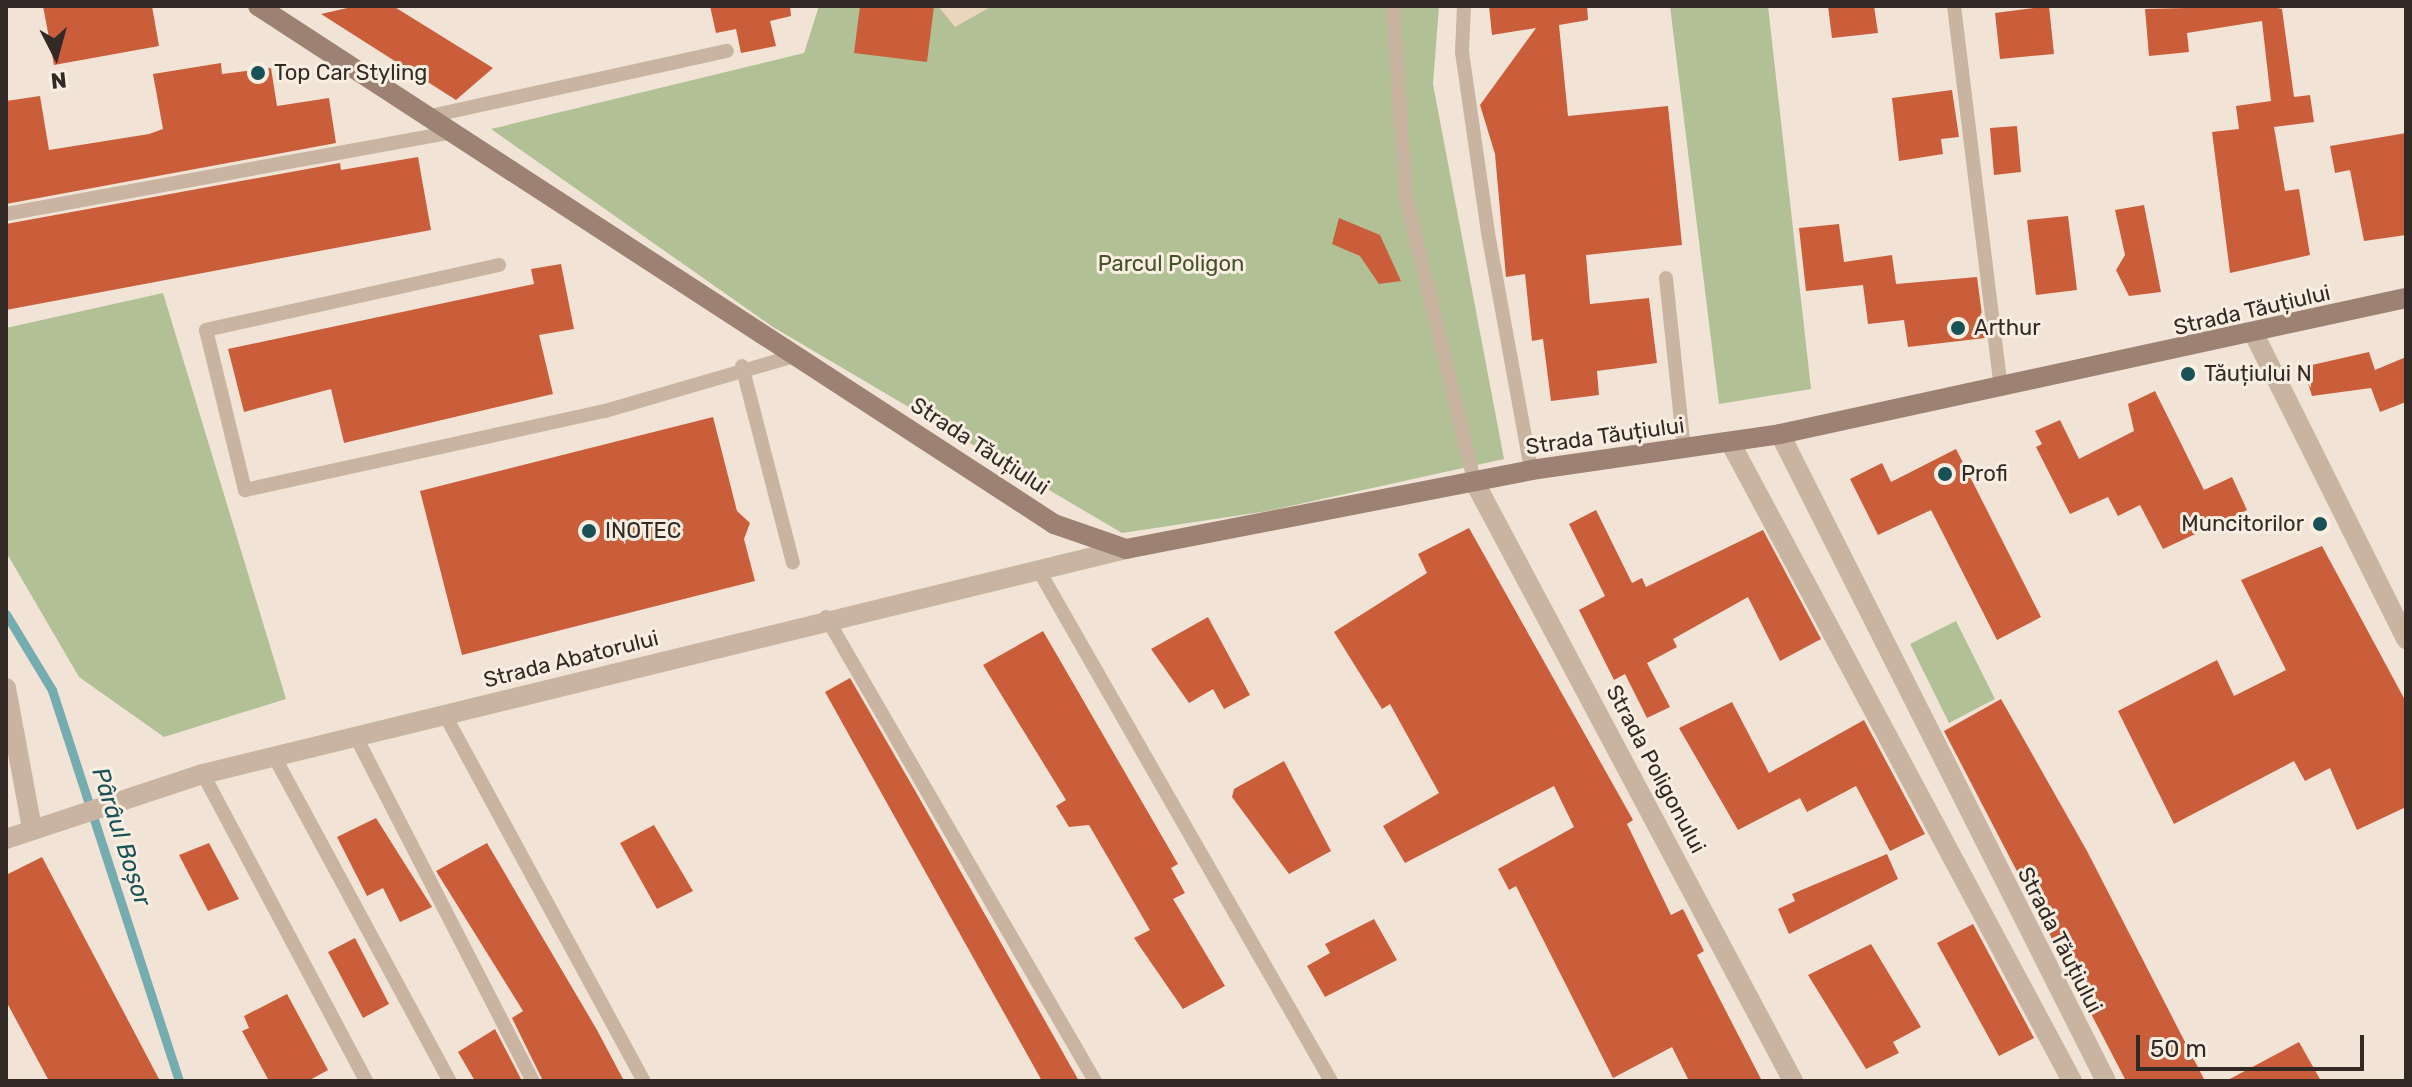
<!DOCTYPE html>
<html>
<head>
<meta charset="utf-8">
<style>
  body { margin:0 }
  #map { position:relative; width:2412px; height:1087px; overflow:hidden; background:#f1e4d6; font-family:Rubik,sans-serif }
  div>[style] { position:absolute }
  .green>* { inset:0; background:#b2c096 }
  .plaza>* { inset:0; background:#ead6bc }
  .stream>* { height:9px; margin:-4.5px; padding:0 4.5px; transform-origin:4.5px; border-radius:4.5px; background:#74acaf }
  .building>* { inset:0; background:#ca5e3b }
  .service>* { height:14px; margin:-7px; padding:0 7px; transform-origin:7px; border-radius:7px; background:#c9b4a2 }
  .minor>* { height:20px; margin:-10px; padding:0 10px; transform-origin:10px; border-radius:10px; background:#c9b4a2 }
  .secondary>* { height:20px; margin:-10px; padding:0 10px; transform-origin:10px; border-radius:10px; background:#9d8273 }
  .dots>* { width:22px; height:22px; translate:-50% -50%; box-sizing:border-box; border:4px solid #f9eee2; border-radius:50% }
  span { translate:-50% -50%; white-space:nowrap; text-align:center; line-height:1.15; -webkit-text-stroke:6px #f9eee2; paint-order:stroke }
  .poi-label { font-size:22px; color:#332925 }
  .left { translate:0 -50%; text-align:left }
  .right { translate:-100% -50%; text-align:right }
  .park-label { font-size:22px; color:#435228 }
  .street-label { font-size:22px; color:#332925 }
  .water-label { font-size:24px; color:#195256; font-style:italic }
  .frame { position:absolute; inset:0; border:8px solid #332925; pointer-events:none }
  .north { position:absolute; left:16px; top:16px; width:80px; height:80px; -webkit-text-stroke:6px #f9eee2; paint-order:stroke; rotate:174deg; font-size:22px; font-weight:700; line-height:32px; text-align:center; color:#332925 }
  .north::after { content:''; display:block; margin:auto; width:28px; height:36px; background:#332925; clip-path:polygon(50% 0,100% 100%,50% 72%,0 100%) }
  .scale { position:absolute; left:2136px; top:1035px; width:228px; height:36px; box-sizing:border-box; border:4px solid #332925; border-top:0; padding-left:10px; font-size:24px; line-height:28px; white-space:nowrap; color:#332925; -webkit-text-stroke:6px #f9eee2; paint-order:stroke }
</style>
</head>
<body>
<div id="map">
  <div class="green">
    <i style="clip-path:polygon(819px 6px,1439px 6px,1433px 84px,1504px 459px,1268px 511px,1122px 533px,773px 327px,491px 129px,804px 53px)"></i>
    <i style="clip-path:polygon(1670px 6px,1768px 6px,1811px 389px,1719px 404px)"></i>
    <i style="clip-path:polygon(163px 293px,286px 699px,164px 737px,79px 677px,6px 552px,6px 328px)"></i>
    <i style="clip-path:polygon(1956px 621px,1995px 699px,1949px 723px,1910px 644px)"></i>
  </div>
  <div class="plaza">
    <i style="clip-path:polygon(938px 6px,992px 6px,955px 27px)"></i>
  </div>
  <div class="stream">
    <i style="left:6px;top:614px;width:89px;rotate:58.8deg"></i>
    <i style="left:52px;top:690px;width:411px;rotate:72deg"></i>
  </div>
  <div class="building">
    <i style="clip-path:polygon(43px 6px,152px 6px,159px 46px,54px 65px)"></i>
    <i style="clip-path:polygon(356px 6px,393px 6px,493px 68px,456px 100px,321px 14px)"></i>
    <i style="clip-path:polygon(710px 6px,790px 6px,791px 16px,770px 21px,776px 46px,741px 53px,736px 29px,716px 33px)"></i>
    <i style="clip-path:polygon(860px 6px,934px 6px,927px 62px,854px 53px)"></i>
    <i style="clip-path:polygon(1489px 6px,1587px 6px,1588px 20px,1559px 25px,1568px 116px,1668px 106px,1682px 245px,1586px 255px,1590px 304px,1649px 298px,1657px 363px,1597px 371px,1599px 395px,1551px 401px,1543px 339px,1532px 341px,1525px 274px,1506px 277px,1495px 154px,1480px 105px,1536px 28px,1492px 35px)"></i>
    <i style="clip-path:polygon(1828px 6px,1874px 6px,1878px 33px,1832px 38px)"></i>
    <i style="clip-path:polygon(2049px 6px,2054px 54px,2000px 59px,1995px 13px)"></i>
    <i style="clip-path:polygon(2268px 6px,2282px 9px,2294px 97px,2310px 95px,2314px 122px,2274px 127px,2285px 191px,2299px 189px,2310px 255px,2230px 273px,2212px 132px,2239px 129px,2236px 106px,2271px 101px,2262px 21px,2187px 33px,2189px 52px,2149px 56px,2145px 9px)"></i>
    <i style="clip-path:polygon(221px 63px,222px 74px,271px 68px,277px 106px,329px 98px,336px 143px,6px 204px,6px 101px,40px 96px,49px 150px,149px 134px,163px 129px,153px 74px)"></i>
    <i style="clip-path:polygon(1952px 90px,1959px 137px,1941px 139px,1943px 154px,1899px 161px,1892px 98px)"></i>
    <i style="clip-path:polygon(2017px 126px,2021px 172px,1994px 175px,1990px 128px)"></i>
    <i style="clip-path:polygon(2406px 133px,2406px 235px,2364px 241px,2350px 170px,2335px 173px,2330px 146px)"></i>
    <i style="clip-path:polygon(418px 157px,431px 230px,6px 310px,6px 224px,340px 163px,341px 170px)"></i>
    <i style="clip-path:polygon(2144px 205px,2161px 292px,2129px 296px,2116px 270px,2125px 255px,2115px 210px)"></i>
    <i style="clip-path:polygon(2068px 216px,2077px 290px,2036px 295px,2027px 220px)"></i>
    <i style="clip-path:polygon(1339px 218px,1380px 235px,1401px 281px,1379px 284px,1360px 256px,1332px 244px)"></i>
    <i style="clip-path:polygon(1839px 224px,1844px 262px,1892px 255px,1896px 284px,1977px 277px,1985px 338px,1908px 347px,1904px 320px,1868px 324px,1863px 285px,1806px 291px,1799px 228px)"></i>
    <i style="clip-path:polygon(561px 264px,574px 329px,539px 335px,553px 394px,344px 443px,331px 389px,244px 412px,228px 349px,534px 284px,531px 269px)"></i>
    <i style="clip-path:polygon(2369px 352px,2375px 370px,2406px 357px,2406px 402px,2380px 412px,2371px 388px,2312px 396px,2303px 367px)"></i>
    <i style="clip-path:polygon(2155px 391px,2204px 490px,2232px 477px,2247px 510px,2163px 549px,2140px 505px,2118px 516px,2108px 497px,2070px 514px,2036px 447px,2042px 444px,2035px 431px,2060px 420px,2079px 459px,2134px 431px,2128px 404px)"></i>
    <i style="clip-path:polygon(713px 417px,737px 511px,750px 523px,744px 539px,755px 581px,462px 655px,420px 491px)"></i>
    <i style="clip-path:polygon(1956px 449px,2041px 617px,1997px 640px,1931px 510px,1878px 535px,1850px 479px,1882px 463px,1891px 482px)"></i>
    <i style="clip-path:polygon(1596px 510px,1632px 583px,1642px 578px,1646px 587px,1763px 530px,1821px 639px,1780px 661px,1748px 597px,1673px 639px,1677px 647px,1647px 663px,1670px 707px,1647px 718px,1625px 674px,1614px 680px,1579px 610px,1605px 596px,1569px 524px)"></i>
    <i style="clip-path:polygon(1469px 528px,1633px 820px,1627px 824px,1671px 915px,1683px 909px,1704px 951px,1697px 955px,1762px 1081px,1689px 1081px,1672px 1047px,1613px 1078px,1516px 886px,1509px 890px,1498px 869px,1574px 827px,1554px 786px,1405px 863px,1383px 826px,1439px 793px,1390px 704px,1382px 709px,1334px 632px,1427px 573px,1418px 554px)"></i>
    <i style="clip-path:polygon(2322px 546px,2406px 702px,2406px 807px,2357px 830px,2330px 768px,2305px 781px,2294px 761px,2174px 824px,2118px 711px,2217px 660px,2234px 696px,2286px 670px,2241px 580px)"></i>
    <i style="clip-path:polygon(1208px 617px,1250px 695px,1224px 709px,1213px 689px,1189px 703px,1151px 649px)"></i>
    <i style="clip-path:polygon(1043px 631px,1178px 864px,1171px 868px,1185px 893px,1173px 899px,1225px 986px,1183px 1009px,1134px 938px,1150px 930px,1089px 825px,1069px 827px,1056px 806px,1066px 800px,983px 665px)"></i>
    <i style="clip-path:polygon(850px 678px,917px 794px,1079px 1081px,1042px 1081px,825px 692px)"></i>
    <i style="clip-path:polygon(2001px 699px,2087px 851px,2205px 1081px,2126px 1081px,1944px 731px)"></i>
    <i style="clip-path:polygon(1732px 702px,1769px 773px,1864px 720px,1925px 834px,1890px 851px,1856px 786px,1807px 812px,1800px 798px,1738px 830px,1679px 728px)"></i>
    <i style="clip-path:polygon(1284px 761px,1331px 851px,1289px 874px,1232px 797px,1234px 789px)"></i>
    <i style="clip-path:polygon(376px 818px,432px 907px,400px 922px,383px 888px,367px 896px,337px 837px)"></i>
    <i style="clip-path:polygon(654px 825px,693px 891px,657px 909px,620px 843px)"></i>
    <i style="clip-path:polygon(209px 843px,239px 899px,208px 911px,179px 855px)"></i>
    <i style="clip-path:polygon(487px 843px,597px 1030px,624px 1081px,543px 1081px,512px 1018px,523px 1011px,436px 871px)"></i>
    <i style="clip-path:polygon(1887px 854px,1898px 879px,1789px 934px,1778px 909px,1795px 901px,1792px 894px)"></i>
    <i style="clip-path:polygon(42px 857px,160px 1081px,49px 1081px,6px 1001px,6px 875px)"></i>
    <i style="clip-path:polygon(1374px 919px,1397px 960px,1325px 997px,1307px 966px,1330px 953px,1325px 944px)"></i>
    <i style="clip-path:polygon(1973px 924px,2034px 1038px,1999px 1056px,1937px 943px)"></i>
    <i style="clip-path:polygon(355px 938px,389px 1004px,363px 1018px,328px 952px)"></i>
    <i style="clip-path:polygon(1871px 944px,1921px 1027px,1893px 1042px,1899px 1053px,1866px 1069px,1808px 975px)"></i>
    <i style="clip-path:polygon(287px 994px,328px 1070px,308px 1081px,269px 1081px,242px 1031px,249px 1028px,244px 1016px)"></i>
    <i style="clip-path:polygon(495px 1029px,522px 1081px,475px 1081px,458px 1052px)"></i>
    <i style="clip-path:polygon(2299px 1042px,2321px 1081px,2226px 1081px)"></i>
  </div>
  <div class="service">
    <i style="left:1393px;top:6px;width:191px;rotate:86.1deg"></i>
    <i style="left:1406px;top:197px;width:292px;rotate:76.5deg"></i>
    <i style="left:1464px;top:6px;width:46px;rotate:92.5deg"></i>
    <i style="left:1462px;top:52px;width:183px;rotate:81.8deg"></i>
    <i style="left:1488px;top:233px;width:241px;rotate:79.7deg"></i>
    <i style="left:1954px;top:6px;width:386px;rotate:83deg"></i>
    <i style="left:426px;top:117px;width:308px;rotate:-12.4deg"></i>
    <i style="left:6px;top:214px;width:450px;rotate:-10.4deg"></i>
    <i style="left:499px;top:265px;width:300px;rotate:167.5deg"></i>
    <i style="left:206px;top:330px;width:165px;rotate:76.3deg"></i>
    <i style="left:245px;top:490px;width:369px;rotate:-12.4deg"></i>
    <i style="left:605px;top:411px;width:197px;rotate:-16.2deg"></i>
    <i style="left:1666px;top:278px;width:172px;rotate:84deg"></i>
    <i style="left:742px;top:366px;width:203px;rotate:75.5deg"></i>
    <i style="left:1038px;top:569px;width:590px;rotate:60.22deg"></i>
    <i style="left:826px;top:617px;width:536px;rotate:59.9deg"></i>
    <i style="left:445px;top:715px;width:417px;rotate:61.5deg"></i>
    <i style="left:355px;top:735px;width:389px;rotate:62.8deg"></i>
    <i style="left:275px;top:758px;width:367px;rotate:61.6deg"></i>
    <i style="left:203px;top:774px;width:348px;rotate:62deg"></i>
  </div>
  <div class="minor">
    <i style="left:2255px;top:336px;width:339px;rotate:63.5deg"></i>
    <i style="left:1780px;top:434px;width:724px;rotate:63.26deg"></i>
    <i style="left:1730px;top:442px;width:725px;rotate:61.84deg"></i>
    <i style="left:1474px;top:481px;width:680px;rotate:62deg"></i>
    <i style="left:6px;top:688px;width:142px;rotate:79.5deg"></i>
    <i style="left:6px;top:839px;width:207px;rotate:-18.3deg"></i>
    <i style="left:203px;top:774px;width:950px;rotate:-13.7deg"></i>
  </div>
  <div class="secondary">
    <i style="left:258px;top:6px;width:950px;rotate:33.05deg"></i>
    <i style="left:1054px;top:524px;width:76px;rotate:19.1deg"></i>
    <i style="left:1126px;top:549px;width:413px;rotate:-11deg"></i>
    <i style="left:1531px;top:470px;width:252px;rotate:-8.2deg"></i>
    <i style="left:1780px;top:434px;width:641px;rotate:-12.26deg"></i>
  </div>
  <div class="dots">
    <i style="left:258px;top:73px;background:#195256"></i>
    <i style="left:1958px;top:328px;background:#195256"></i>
    <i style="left:2188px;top:374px;background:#195256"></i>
    <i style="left:1945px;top:474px;background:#195256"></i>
    <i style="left:2320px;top:524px;background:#195256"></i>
    <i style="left:589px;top:531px;background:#195256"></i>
  </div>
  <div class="poi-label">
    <span class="left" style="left:274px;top:73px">Top Car Styling</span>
    <span class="left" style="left:1974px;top:328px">Arthur</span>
    <span class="left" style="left:2204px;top:374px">Tăuțiului N</span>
    <span class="left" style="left:1961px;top:474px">Profi</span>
    <span class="right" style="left:2304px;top:524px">Muncitorilor</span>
    <span class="left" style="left:605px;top:531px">INOTEC</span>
  </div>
  <div class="park-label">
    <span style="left:1171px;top:264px">Parcul Poligon</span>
  </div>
  <div class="street-label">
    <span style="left:2252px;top:310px;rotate:-13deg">Strada Tăuțiului</span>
    <span style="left:1605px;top:436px;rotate:-8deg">Strada Tăuțiului</span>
    <span style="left:980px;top:446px;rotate:33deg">Strada Tăuțiului</span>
    <span style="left:571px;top:659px;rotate:-14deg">Strada Abatorului</span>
    <span style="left:1656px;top:769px;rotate:62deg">Strada Poligonului</span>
    <span style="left:2060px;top:940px;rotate:63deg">Strada Tăuțiului</span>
  </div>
  <div class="water-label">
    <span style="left:121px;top:837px;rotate:72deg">Pârâul Boșor</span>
  </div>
  <div class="frame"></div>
  <div class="north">N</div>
  <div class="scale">50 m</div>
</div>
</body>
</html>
